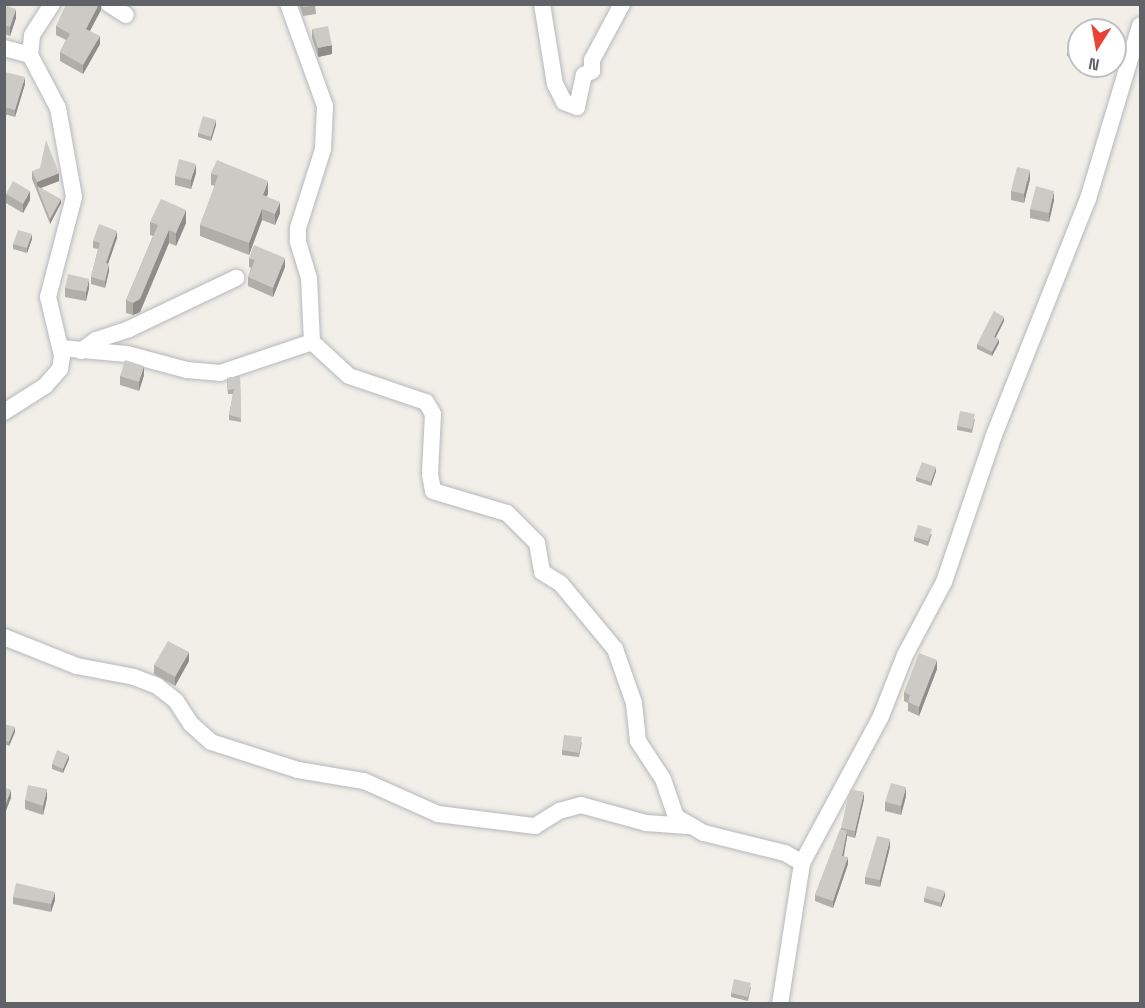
<!DOCTYPE html>
<html>
<head>
<meta charset="utf-8">
<style>
  body { margin:0 }
  #map { position:relative; width:1145px; height:1008px; overflow:hidden; background:#f1efe8; font-family:"Space Grotesk",sans-serif }
  div>[style] { position:absolute }
  .roads { filter:drop-shadow(0 0 2px #b5b8bc) drop-shadow(0 0 2px #b5b8bc) }
  .minor>* { height:16px; margin:-8px; padding:0 8px; transform-origin:8px; border-radius:8px; background:#fff }
  .wall>* { inset:0; background:#afaea9 }
  .shaded-wall>* { inset:0; background:#8f8d8a }
  .building>* { inset:0; background:#cccac5 }
  span { translate:-50% -50%; white-space:nowrap; text-align:center; line-height:1.15; -webkit-text-stroke:5px #fff; paint-order:stroke }
  .frame { position:absolute; inset:0; border:6px solid #5f6368; pointer-events:none }
  .north { position:absolute; left:1067px; top:18px; width:60px; height:60px; box-sizing:border-box; background:#fff; border:2px solid #bfc1c3; border-radius:50%; rotate:191deg; font-size:16px; font-weight:700; line-height:24px; text-align:center; color:#5f6368 }
  .north::after { content:''; display:block; margin:auto; width:21px; height:27px; background:#ea4335; clip-path:polygon(50% 0,100% 100%,50% 72%,0 100%) }
</style>
</head>
<body>
<div id="map">
  <div class="roads">
    <div class="minor">
      <i style="left:109px;top:4px;width:20px;rotate:33deg"></i>
      <i style="left:542px;top:4px;width:81px;rotate:80.8deg"></i>
      <i style="left:555px;top:84px;width:20px;rotate:63deg"></i>
      <i style="left:564px;top:102px;width:14px;rotate:21deg"></i>
      <i style="left:577px;top:107px;width:33px;rotate:-78deg"></i>
      <i style="left:584px;top:75px;width:9px;rotate:-27deg"></i>
      <i style="left:592px;top:71px;width:11px;rotate:-90deg"></i>
      <i style="left:592px;top:60px;width:64px;rotate:-61.8deg"></i>
      <i style="left:4px;top:48px;width:27px;rotate:15deg"></i>
      <i style="left:312px;top:342px;width:50px;rotate:42.6deg"></i>
      <i style="left:349px;top:376px;width:81px;rotate:18.7deg"></i>
      <i style="left:426px;top:402px;width:14px;rotate:60deg"></i>
      <i style="left:433px;top:414px;width:60px;rotate:92.9deg"></i>
      <i style="left:430px;top:474px;width:17px;rotate:80deg"></i>
      <i style="left:433px;top:491px;width:77px;rotate:16.6deg"></i>
      <i style="left:507px;top:513px;width:42px;rotate:45deg"></i>
      <i style="left:537px;top:543px;width:29px;rotate:80deg"></i>
      <i style="left:542px;top:572px;width:22px;rotate:32deg"></i>
      <i style="left:561px;top:584px;width:85px;rotate:50.3deg"></i>
      <i style="left:615px;top:649px;width:57px;rotate:70.6deg"></i>
      <i style="left:634px;top:703px;width:38px;rotate:84deg"></i>
      <i style="left:638px;top:741px;width:45px;rotate:56.7deg"></i>
      <i style="left:663px;top:779px;width:40px;rotate:71.1deg"></i>
      <i style="left:676px;top:817px;width:32px;rotate:30deg"></i>
      <i style="left:704px;top:833px;width:83px;rotate:13.9deg"></i>
      <i style="left:785px;top:853px;width:20px;rotate:30deg"></i>
      <i style="left:61px;top:348px;width:66px;rotate:5.2deg"></i>
      <i style="left:127px;top:354px;width:62px;rotate:14.9deg"></i>
      <i style="left:187px;top:370px;width:33px;rotate:5deg"></i>
      <i style="left:220px;top:373px;width:97px;rotate:-18.6deg"></i>
      <i style="left:312px;top:342px;width:64px;rotate:-92.7deg"></i>
      <i style="left:309px;top:278px;width:39px;rotate:-107deg"></i>
      <i style="left:298px;top:241px;width:13px;rotate:-90deg"></i>
      <i style="left:298px;top:228px;width:83px;rotate:-72.4deg"></i>
      <i style="left:323px;top:149px;width:43px;rotate:-87.3deg"></i>
      <i style="left:325px;top:106px;width:109px;rotate:-109.9deg"></i>
      <i style="left:81px;top:351px;width:19px;rotate:-36deg"></i>
      <i style="left:96px;top:340px;width:35px;rotate:-18deg"></i>
      <i style="left:129px;top:329px;width:119px;rotate:-25.5deg"></i>
      <i style="left:4px;top:412px;width:49px;rotate:-32.4deg"></i>
      <i style="left:45px;top:386px;width:23px;rotate:-49deg"></i>
      <i style="left:60px;top:369px;width:13px;rotate:-81deg"></i>
      <i style="left:62px;top:356px;width:61px;rotate:-103.3deg"></i>
      <i style="left:48px;top:297px;width:103px;rotate:-75.4deg"></i>
      <i style="left:74px;top:197px;width:90px;rotate:-100.2deg"></i>
      <i style="left:58px;top:108px;width:60px;rotate:-117.8deg"></i>
      <i style="left:30px;top:55px;width:20px;rotate:-84deg"></i>
      <i style="left:32px;top:35px;width:37px;rotate:-57deg"></i>
      <i style="left:4px;top:637px;width:79px;rotate:21.7deg"></i>
      <i style="left:77px;top:666px;width:58px;rotate:10.9deg"></i>
      <i style="left:134px;top:677px;width:25px;rotate:21deg"></i>
      <i style="left:157px;top:686px;width:24px;rotate:38deg"></i>
      <i style="left:176px;top:701px;width:27px;rotate:57deg"></i>
      <i style="left:191px;top:724px;width:27px;rotate:42deg"></i>
      <i style="left:211px;top:742px;width:91px;rotate:17.8deg"></i>
      <i style="left:298px;top:770px;width:67px;rotate:9.5deg"></i>
      <i style="left:364px;top:781px;width:81px;rotate:24deg"></i>
      <i style="left:438px;top:814px;width:98px;rotate:7.1deg"></i>
      <i style="left:535px;top:826px;width:28px;rotate:-32deg"></i>
      <i style="left:559px;top:811px;width:23px;rotate:-15deg"></i>
      <i style="left:581px;top:805px;width:67px;rotate:15.5deg"></i>
      <i style="left:646px;top:823px;width:42px;rotate:4.1deg"></i>
      <i style="left:780px;top:1004px;width:143px;rotate:-81.1deg"></i>
      <i style="left:802px;top:863px;width:167px;rotate:-61.7deg"></i>
      <i style="left:881px;top:716px;width:66px;rotate:-68.5deg"></i>
      <i style="left:905px;top:655px;width:83px;rotate:-61.9deg"></i>
      <i style="left:944px;top:582px;width:155px;rotate:-71.2deg"></i>
      <i style="left:994px;top:435px;width:254px;rotate:-68.3deg"></i>
      <i style="left:1088px;top:199px;width:181px;rotate:-73.3deg"></i>
    </div>
  </div>
  <div class="wall">
    <i style="clip-path:polygon(101px 4px,101px 10px,90px 31px,100px 44px,83px 74px,60px 61px,60px 52px,66px 40px,56px 35px,56px 26px)"></i>
    <i style="clip-path:polygon(299px 4px,315px 4px,316px 14px,303px 16px)"></i>
    <i style="clip-path:polygon(4px 5px,16px 18px,10px 36px,4px 34px)"></i>
    <i style="clip-path:polygon(312px 29px,332px 54px,318px 57px,312px 38px)"></i>
    <i style="clip-path:polygon(1079px 44px,1078px 61px,1067px 56px,1067px 52px)"></i>
    <i style="clip-path:polygon(4px 75px,25px 84px,15px 117px,4px 114px)"></i>
    <i style="clip-path:polygon(216px 125px,211px 141px,198px 137px,198px 133px)"></i>
    <i style="clip-path:polygon(32px 171px,59px 181px,41px 188px,61px 203px,50px 224px,32px 179px)"></i>
    <i style="clip-path:polygon(196px 173px,191px 189px,175px 185px,175px 176px)"></i>
    <i style="clip-path:polygon(211px 173px,268px 193px,267px 197px,280px 213px,275px 225px,262px 220px,249px 255px,200px 236px,200px 225px,215px 186px,211px 185px)"></i>
    <i style="clip-path:polygon(1030px 179px,1024px 203px,1011px 200px,1011px 191px)"></i>
    <i style="clip-path:polygon(6px 194px,30px 200px,23px 213px,6px 203px)"></i>
    <i style="clip-path:polygon(1054px 200px,1049px 222px,1030px 218px,1030px 209px)"></i>
    <i style="clip-path:polygon(150px 222px,186px 223px,176px 246px,169px 243px,140px 312px,133px 315px,126px 313px,126px 300px,153px 236px,150px 235px)"></i>
    <i style="clip-path:polygon(117px 238px,108px 263px,109px 271px,105px 288px,91px 284px,91px 277px,98px 249px,93px 248px,93px 241px)"></i>
    <i style="clip-path:polygon(32px 239px,27px 253px,13px 249px,13px 244px)"></i>
    <i style="clip-path:polygon(249px 258px,285px 267px,273px 297px,248px 286px,248px 277px,251px 268px,249px 267px)"></i>
    <i style="clip-path:polygon(65px 288px,89px 288px,86px 301px,65px 297px)"></i>
    <i style="clip-path:polygon(1004px 321px,996px 337px,999px 343px,992px 356px,977px 349px,977px 344px)"></i>
    <i style="clip-path:polygon(144px 375px,139px 391px,120px 385px,120px 376px)"></i>
    <i style="clip-path:polygon(240px 376px,241px 422px,229px 420px,229px 415px,233px 394px,228px 394px,227px 383px,227px 378px)"></i>
    <i style="clip-path:polygon(975px 419px,972px 433px,957px 430px,957px 426px)"></i>
    <i style="clip-path:polygon(936px 471px,931px 486px,916px 481px,916px 477px)"></i>
    <i style="clip-path:polygon(932px 534px,928px 546px,914px 541px,914px 537px)"></i>
    <i style="clip-path:polygon(189px 661px,175px 686px,154px 674px,154px 665px)"></i>
    <i style="clip-path:polygon(937px 669px,919px 716px,908px 711px,908px 703px,904px 701px,904px 692px)"></i>
    <i style="clip-path:polygon(4px 724px,15px 732px,9px 746px,4px 744px)"></i>
    <i style="clip-path:polygon(582px 742px,579px 757px,562px 755px,562px 750px)"></i>
    <i style="clip-path:polygon(69px 759px,63px 773px,52px 769px,52px 764px)"></i>
    <i style="clip-path:polygon(906px 796px,901px 815px,885px 811px,885px 802px)"></i>
    <i style="clip-path:polygon(47px 798px,43px 815px,25px 809px,25px 800px)"></i>
    <i style="clip-path:polygon(864px 799px,855px 838px,847px 836px,844px 856px,848px 864px,833px 908px,815px 901px,815px 895px,841px 828px)"></i>
    <i style="clip-path:polygon(890px 847px,880px 887px,865px 884px,865px 877px)"></i>
    <i style="clip-path:polygon(945px 896px,941px 907px,924px 902px,924px 898px)"></i>
    <i style="clip-path:polygon(13px 897px,55px 900px,51px 912px,13px 904px)"></i>
    <i style="clip-path:polygon(751px 987px,748px 1001px,731px 997px,731px 993px)"></i>
  </div>
  <div class="shaded-wall">
    <i style="clip-path:polygon(99px 4px,101px 4px,101px 10px,86px 38px,86px 29px)"></i>
    <i style="clip-path:polygon(16px 9px,16px 18px,10px 36px,10px 27px)"></i>
    <i style="clip-path:polygon(100px 36px,100px 44px,83px 74px,83px 65px)"></i>
    <i style="clip-path:polygon(332px 45px,332px 54px,318px 57px,318px 48px)"></i>
    <i style="clip-path:polygon(25px 77px,25px 84px,15px 117px,15px 110px)"></i>
    <i style="clip-path:polygon(216px 120px,216px 125px,211px 141px,211px 137px)"></i>
    <i style="clip-path:polygon(196px 164px,196px 173px,191px 189px,191px 180px)"></i>
    <i style="clip-path:polygon(1030px 170px,1030px 179px,1024px 203px,1024px 194px)"></i>
    <i style="clip-path:polygon(59px 173px,59px 181px,38px 189px,37px 186px,37px 190px,37px 182px)"></i>
    <i style="clip-path:polygon(268px 181px,268px 193px,263px 207px,263px 195px)"></i>
    <i style="clip-path:polygon(30px 191px,30px 200px,23px 213px,23px 204px)"></i>
    <i style="clip-path:polygon(1054px 191px,1054px 200px,1049px 222px,1049px 213px)"></i>
    <i style="clip-path:polygon(61px 199px,61px 203px,50px 224px,50px 219px)"></i>
    <i style="clip-path:polygon(280px 202px,280px 213px,275px 225px,275px 214px)"></i>
    <i style="clip-path:polygon(262px 209px,262px 220px,249px 255px,249px 243px)"></i>
    <i style="clip-path:polygon(186px 210px,186px 223px,176px 246px,176px 233px)"></i>
    <i style="clip-path:polygon(169px 230px,169px 243px,140px 312px,133px 315px,133px 303px)"></i>
    <i style="clip-path:polygon(117px 231px,117px 238px,106px 270px,106px 263px)"></i>
    <i style="clip-path:polygon(32px 234px,32px 239px,27px 253px,27px 248px)"></i>
    <i style="clip-path:polygon(285px 258px,285px 267px,273px 297px,273px 288px)"></i>
    <i style="clip-path:polygon(109px 264px,109px 271px,105px 288px,105px 281px)"></i>
    <i style="clip-path:polygon(89px 279px,89px 288px,86px 301px,86px 292px)"></i>
    <i style="clip-path:polygon(1004px 317px,1004px 321px,994px 341px,994px 337px)"></i>
    <i style="clip-path:polygon(999px 339px,999px 343px,992px 356px,992px 352px)"></i>
    <i style="clip-path:polygon(144px 366px,144px 375px,139px 391px,139px 382px)"></i>
    <i style="clip-path:polygon(936px 467px,936px 471px,931px 486px,931px 482px)"></i>
    <i style="clip-path:polygon(189px 652px,189px 661px,175px 686px,175px 677px)"></i>
    <i style="clip-path:polygon(937px 660px,937px 669px,919px 716px,919px 707px)"></i>
    <i style="clip-path:polygon(15px 727px,15px 732px,9px 746px,9px 742px)"></i>
    <i style="clip-path:polygon(69px 755px,69px 759px,63px 773px,63px 769px)"></i>
    <i style="clip-path:polygon(906px 787px,906px 796px,901px 815px,901px 806px)"></i>
    <i style="clip-path:polygon(47px 789px,47px 798px,43px 815px,43px 806px)"></i>
    <i style="clip-path:polygon(11px 790px,11px 798px,4px 816px,4px 808px)"></i>
    <i style="clip-path:polygon(864px 792px,864px 799px,855px 838px,855px 831px)"></i>
    <i style="clip-path:polygon(847px 831px,847px 838px,842px 862px,842px 856px)"></i>
    <i style="clip-path:polygon(890px 839px,890px 847px,880px 887px,880px 880px)"></i>
    <i style="clip-path:polygon(848px 857px,848px 864px,833px 908px,833px 901px)"></i>
    <i style="clip-path:polygon(945px 891px,945px 896px,941px 907px,941px 903px)"></i>
    <i style="clip-path:polygon(55px 892px,55px 900px,51px 912px,51px 904px)"></i>
  </div>
  <div class="building">
    <i style="clip-path:polygon(66px 4px,99px 4px,86px 29px,100px 36px,83px 65px,60px 52px,70px 34px,56px 26px)"></i>
    <i style="clip-path:polygon(302px 4px,315px 4px,316px 5px,303px 7px)"></i>
    <i style="clip-path:polygon(4px 5px,16px 9px,10px 27px,4px 25px)"></i>
    <i style="clip-path:polygon(328px 26px,332px 45px,318px 48px,312px 29px)"></i>
    <i style="clip-path:polygon(1072px 41px,1079px 44px,1079px 54px,1078px 57px,1067px 52px)"></i>
    <i style="clip-path:polygon(5px 72px,25px 77px,15px 110px,4px 107px)"></i>
    <i style="clip-path:polygon(203px 116px,216px 120px,211px 137px,198px 133px)"></i>
    <i style="clip-path:polygon(46px 140px,59px 173px,37px 182px,32px 171px,40px 168px)"></i>
    <i style="clip-path:polygon(179px 159px,196px 164px,191px 180px,175px 176px)"></i>
    <i style="clip-path:polygon(217px 160px,268px 181px,263px 195px,280px 202px,275px 214px,262px 209px,249px 243px,200px 225px,218px 176px,211px 173px)"></i>
    <i style="clip-path:polygon(1017px 167px,1030px 170px,1024px 194px,1011px 191px)"></i>
    <i style="clip-path:polygon(13px 181px,30px 191px,23px 204px,6px 194px)"></i>
    <i style="clip-path:polygon(37px 186px,61px 199px,50px 219px)"></i>
    <i style="clip-path:polygon(1036px 186px,1054px 191px,1049px 213px,1030px 209px)"></i>
    <i style="clip-path:polygon(161px 199px,186px 210px,176px 233px,169px 230px,140px 299px,133px 303px,126px 300px,158px 225px,150px 222px)"></i>
    <i style="clip-path:polygon(99px 224px,117px 231px,106px 263px,109px 264px,105px 281px,91px 277px,100px 243px,93px 241px)"></i>
    <i style="clip-path:polygon(18px 230px,32px 234px,27px 248px,13px 244px)"></i>
    <i style="clip-path:polygon(254px 245px,285px 258px,273px 288px,248px 277px,255px 260px,249px 258px)"></i>
    <i style="clip-path:polygon(68px 274px,89px 279px,86px 292px,65px 288px)"></i>
    <i style="clip-path:polygon(994px 311px,1004px 317px,994px 337px,999px 339px,992px 352px,977px 344px)"></i>
    <i style="clip-path:polygon(125px 360px,144px 366px,139px 382px,120px 376px)"></i>
    <i style="clip-path:polygon(240px 376px,241px 418px,229px 415px,234px 389px,228px 390px,227px 378px)"></i>
    <i style="clip-path:polygon(960px 411px,975px 414px,972px 429px,957px 426px)"></i>
    <i style="clip-path:polygon(922px 462px,936px 467px,931px 482px,916px 477px)"></i>
    <i style="clip-path:polygon(918px 525px,932px 529px,928px 541px,914px 537px)"></i>
    <i style="clip-path:polygon(168px 641px,189px 652px,175px 677px,154px 665px)"></i>
    <i style="clip-path:polygon(919px 653px,937px 660px,919px 707px,908px 702px,910px 695px,904px 692px)"></i>
    <i style="clip-path:polygon(4px 724px,15px 727px,9px 742px,4px 740px)"></i>
    <i style="clip-path:polygon(564px 735px,582px 737px,579px 753px,562px 750px)"></i>
    <i style="clip-path:polygon(57px 750px,69px 755px,63px 769px,52px 764px)"></i>
    <i style="clip-path:polygon(891px 783px,906px 787px,901px 806px,885px 802px)"></i>
    <i style="clip-path:polygon(28px 785px,47px 789px,43px 806px,25px 800px)"></i>
    <i style="clip-path:polygon(4px 787px,11px 790px,4px 808px)"></i>
    <i style="clip-path:polygon(850px 789px,864px 792px,855px 831px,841px 828px)"></i>
    <i style="clip-path:polygon(840px 829px,847px 831px,842px 856px,848px 857px,833px 901px,815px 895px)"></i>
    <i style="clip-path:polygon(877px 836px,890px 839px,880px 880px,865px 877px)"></i>
    <i style="clip-path:polygon(16px 883px,55px 892px,51px 904px,13px 897px)"></i>
    <i style="clip-path:polygon(927px 886px,945px 891px,941px 903px,924px 898px)"></i>
    <i style="clip-path:polygon(734px 979px,751px 983px,748px 997px,731px 993px)"></i>
  </div>
  <div class="frame"></div>
  <div class="north">N</div>
</div>
</body>
</html>
